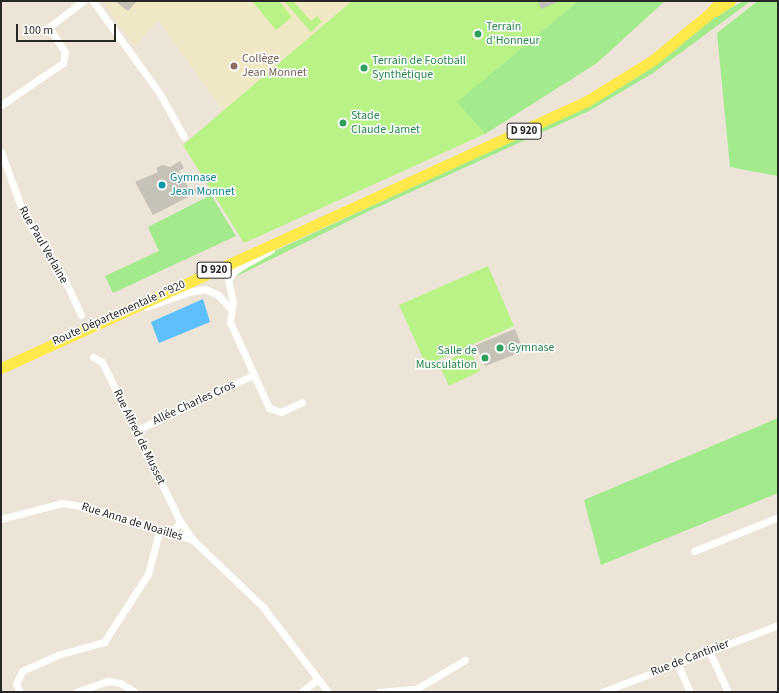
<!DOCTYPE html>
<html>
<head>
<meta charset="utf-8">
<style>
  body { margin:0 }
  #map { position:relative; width:779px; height:693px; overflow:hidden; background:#ece5d7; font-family:"Source Sans 3",sans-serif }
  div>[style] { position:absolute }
  .education>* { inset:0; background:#f0e7c4 }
  .green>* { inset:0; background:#a2ea8c }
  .pitch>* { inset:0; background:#b9f287 }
  .water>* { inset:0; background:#5dc0fb }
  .building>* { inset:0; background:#c7c2b7 }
  .minor>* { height:7px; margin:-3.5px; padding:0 3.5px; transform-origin:3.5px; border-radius:3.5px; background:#fff }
  .primary>* { height:11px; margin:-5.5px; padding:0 5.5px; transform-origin:5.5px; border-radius:5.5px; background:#ffe849 }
  .dots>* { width:11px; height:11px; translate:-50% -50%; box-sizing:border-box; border:2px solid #fff; border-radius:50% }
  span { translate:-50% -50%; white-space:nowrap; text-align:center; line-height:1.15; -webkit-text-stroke:3px #fff; paint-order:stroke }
  .shield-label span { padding:1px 3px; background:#fff; border:1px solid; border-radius:3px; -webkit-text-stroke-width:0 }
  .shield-label { font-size:11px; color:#272727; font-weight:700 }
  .leisure-label { font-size:12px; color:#27864d }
  .left { translate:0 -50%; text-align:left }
  .right { translate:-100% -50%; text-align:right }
  .education-label { font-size:12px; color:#785e54 }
  .culture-label { font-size:12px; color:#0d838f }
  .street-label { font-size:12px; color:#272727 }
  .frame { position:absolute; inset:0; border:2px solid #272727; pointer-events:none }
  .scale { position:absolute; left:16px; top:24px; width:100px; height:18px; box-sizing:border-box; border:2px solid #272727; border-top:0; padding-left:5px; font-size:12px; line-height:14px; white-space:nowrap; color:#272727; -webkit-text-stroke:3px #fff; paint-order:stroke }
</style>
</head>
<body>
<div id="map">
  <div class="education">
    <i style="clip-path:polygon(102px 1px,352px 1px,224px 112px,158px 20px,135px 47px)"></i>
  </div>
  <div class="green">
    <i style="clip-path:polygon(578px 1px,665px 1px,597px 63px,485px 134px,456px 102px)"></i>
    <i style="clip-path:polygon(744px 1px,751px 1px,653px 73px,589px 111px,367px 212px,233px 278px,262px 257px,582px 108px,623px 86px,665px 58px,720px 13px)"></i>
    <i style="clip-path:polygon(758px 1px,778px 1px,778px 176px,730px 167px,717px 33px)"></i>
    <i style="clip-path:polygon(211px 195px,236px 236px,113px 293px,105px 276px,159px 251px,148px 227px)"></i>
    <i style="clip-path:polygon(778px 418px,778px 493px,601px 565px,584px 500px)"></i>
  </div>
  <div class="pitch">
    <i style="clip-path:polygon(252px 1px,279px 1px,292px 17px,276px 30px)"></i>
    <i style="clip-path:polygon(284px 1px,293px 1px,311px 21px,317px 16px,322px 22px,311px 32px)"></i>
    <i style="clip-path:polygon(352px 1px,578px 1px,457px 102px,485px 134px,244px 243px,183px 145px)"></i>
    <i style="clip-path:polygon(488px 266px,514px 326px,426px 365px,399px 305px)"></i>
    <i style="clip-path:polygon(470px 350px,480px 371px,449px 386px,439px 364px)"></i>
  </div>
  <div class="water">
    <i style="clip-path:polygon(203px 299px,210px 322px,159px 343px,151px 322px)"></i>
  </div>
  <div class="building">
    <i style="clip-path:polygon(115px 1px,137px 1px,128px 11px)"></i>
    <i style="clip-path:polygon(538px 1px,560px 1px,541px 9px)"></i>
    <i style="clip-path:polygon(180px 161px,184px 168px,179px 171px,190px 191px,195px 188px,198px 192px,153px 215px,135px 182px,158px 172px,156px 168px,162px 165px,170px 167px)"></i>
    <i style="clip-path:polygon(515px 329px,524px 351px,485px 366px,476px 345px)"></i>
  </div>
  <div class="minor">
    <i style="left:93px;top:1px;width:115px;rotate:54.2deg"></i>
    <i style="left:160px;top:94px;width:49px;rotate:60.8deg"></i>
    <i style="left:1px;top:105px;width:75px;rotate:-34.1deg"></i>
    <i style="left:63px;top:63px;width:11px;rotate:-80deg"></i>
    <i style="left:65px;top:52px;width:30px;rotate:-123deg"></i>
    <i style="left:49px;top:27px;width:43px;rotate:-37.4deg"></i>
    <i style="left:1px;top:152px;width:67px;rotate:69.9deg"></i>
    <i style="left:24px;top:215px;width:70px;rotate:57.2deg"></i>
    <i style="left:62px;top:274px;width:45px;rotate:65.1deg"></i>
    <i style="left:271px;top:250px;width:39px;rotate:151deg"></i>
    <i style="left:237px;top:269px;width:13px;rotate:132deg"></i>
    <i style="left:228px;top:279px;width:24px;rotate:78deg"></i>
    <i style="left:233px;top:302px;width:20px;rotate:99deg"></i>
    <i style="left:230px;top:322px;width:94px;rotate:65.6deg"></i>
    <i style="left:269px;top:408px;width:13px;rotate:18deg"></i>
    <i style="left:281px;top:412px;width:23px;rotate:-25deg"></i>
    <i style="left:146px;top:307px;width:46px;rotate:-19.2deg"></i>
    <i style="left:189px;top:292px;width:16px;rotate:-11deg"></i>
    <i style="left:205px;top:289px;width:14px;rotate:25deg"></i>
    <i style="left:218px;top:295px;width:19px;rotate:47deg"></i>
    <i style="left:93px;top:357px;width:10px;rotate:29deg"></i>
    <i style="left:102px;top:362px;width:177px;rotate:63.9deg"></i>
    <i style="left:180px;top:521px;width:23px;rotate:56deg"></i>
    <i style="left:193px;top:540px;width:97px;rotate:43.7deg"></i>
    <i style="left:263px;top:607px;width:107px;rotate:52.6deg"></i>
    <i style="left:135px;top:431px;width:131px;rotate:-25.4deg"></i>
    <i style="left:1px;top:519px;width:63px;rotate:-14.7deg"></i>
    <i style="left:62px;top:503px;width:24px;rotate:9deg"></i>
    <i style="left:86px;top:507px;width:112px;rotate:17.1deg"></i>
    <i style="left:170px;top:535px;width:17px;rotate:-54deg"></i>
    <i style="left:694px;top:551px;width:91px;rotate:-22deg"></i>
    <i style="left:709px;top:651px;width:45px;rotate:65.1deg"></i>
    <i style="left:677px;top:663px;width:32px;rotate:66deg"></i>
    <i style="left:20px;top:692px;width:9px;rotate:-117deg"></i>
    <i style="left:16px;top:684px;width:14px;rotate:-65deg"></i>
    <i style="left:22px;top:671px;width:39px;rotate:-24deg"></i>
    <i style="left:58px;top:655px;width:48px;rotate:-15.8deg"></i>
    <i style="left:104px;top:642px;width:81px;rotate:-57.1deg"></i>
    <i style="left:148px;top:574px;width:43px;rotate:-75.3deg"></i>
    <i style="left:76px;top:692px;width:34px;rotate:-19deg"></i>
    <i style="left:108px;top:681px;width:12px;rotate:9deg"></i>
    <i style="left:120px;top:683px;width:17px;rotate:31deg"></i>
    <i style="left:301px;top:692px;width:21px;rotate:-37deg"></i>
    <i style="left:379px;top:692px;width:37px;rotate:-5deg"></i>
    <i style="left:416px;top:689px;width:57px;rotate:-30.6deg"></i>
    <i style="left:602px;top:692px;width:188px;rotate:-20.8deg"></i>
  </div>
  <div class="primary">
    <i style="left:715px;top:11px;width:18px;rotate:-34deg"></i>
    <i style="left:1px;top:368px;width:644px;rotate:-24.5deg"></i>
    <i style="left:587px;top:101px;width:78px;rotate:-31.8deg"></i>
    <i style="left:653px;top:60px;width:71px;rotate:-39.3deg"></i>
    <i style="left:708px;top:15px;width:19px;rotate:-47deg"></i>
  </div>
  <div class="dots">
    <i style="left:478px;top:34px;background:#2e9e5b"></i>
    <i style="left:234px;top:66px;background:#8d6e63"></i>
    <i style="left:364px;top:68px;background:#2e9e5b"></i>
    <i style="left:343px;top:123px;background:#2e9e5b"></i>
    <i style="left:162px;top:185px;background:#0f9aa8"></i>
    <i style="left:500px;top:348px;background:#2e9e5b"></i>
    <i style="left:485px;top:358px;background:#2e9e5b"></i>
  </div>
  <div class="shield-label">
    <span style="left:524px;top:131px">D 920</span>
    <span style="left:214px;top:270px">D 920</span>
  </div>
  <div class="leisure-label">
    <span class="left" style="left:486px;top:34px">Terrain<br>d'Honneur</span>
    <span class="left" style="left:372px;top:68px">Terrain de Football<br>Synthétique</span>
    <span class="left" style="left:351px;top:123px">Stade<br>Claude Jamet</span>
    <span class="left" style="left:508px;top:348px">Gymnase</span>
    <span class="right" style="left:477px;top:358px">Salle de<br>Musculation</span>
  </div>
  <div class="education-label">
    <span class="left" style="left:242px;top:66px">Collège<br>Jean Monnet</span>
  </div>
  <div class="culture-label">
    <span class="left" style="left:170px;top:185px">Gymnase<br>Jean Monnet</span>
  </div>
  <div class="street-label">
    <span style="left:43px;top:245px;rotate:60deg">Rue Paul Verlaine</span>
    <span style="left:119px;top:313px;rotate:-24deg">Route Départementale n°920</span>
    <span style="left:194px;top:403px;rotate:-25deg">Allée Charles Cros</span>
    <span style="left:139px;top:437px;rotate:64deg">Rue Alfred de Musset</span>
    <span style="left:132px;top:522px;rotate:17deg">Rue Anna de Noailles</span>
    <span style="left:690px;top:658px;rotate:-21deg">Rue de Cantinier</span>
  </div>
  <div class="frame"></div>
  <div class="scale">100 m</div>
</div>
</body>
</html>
